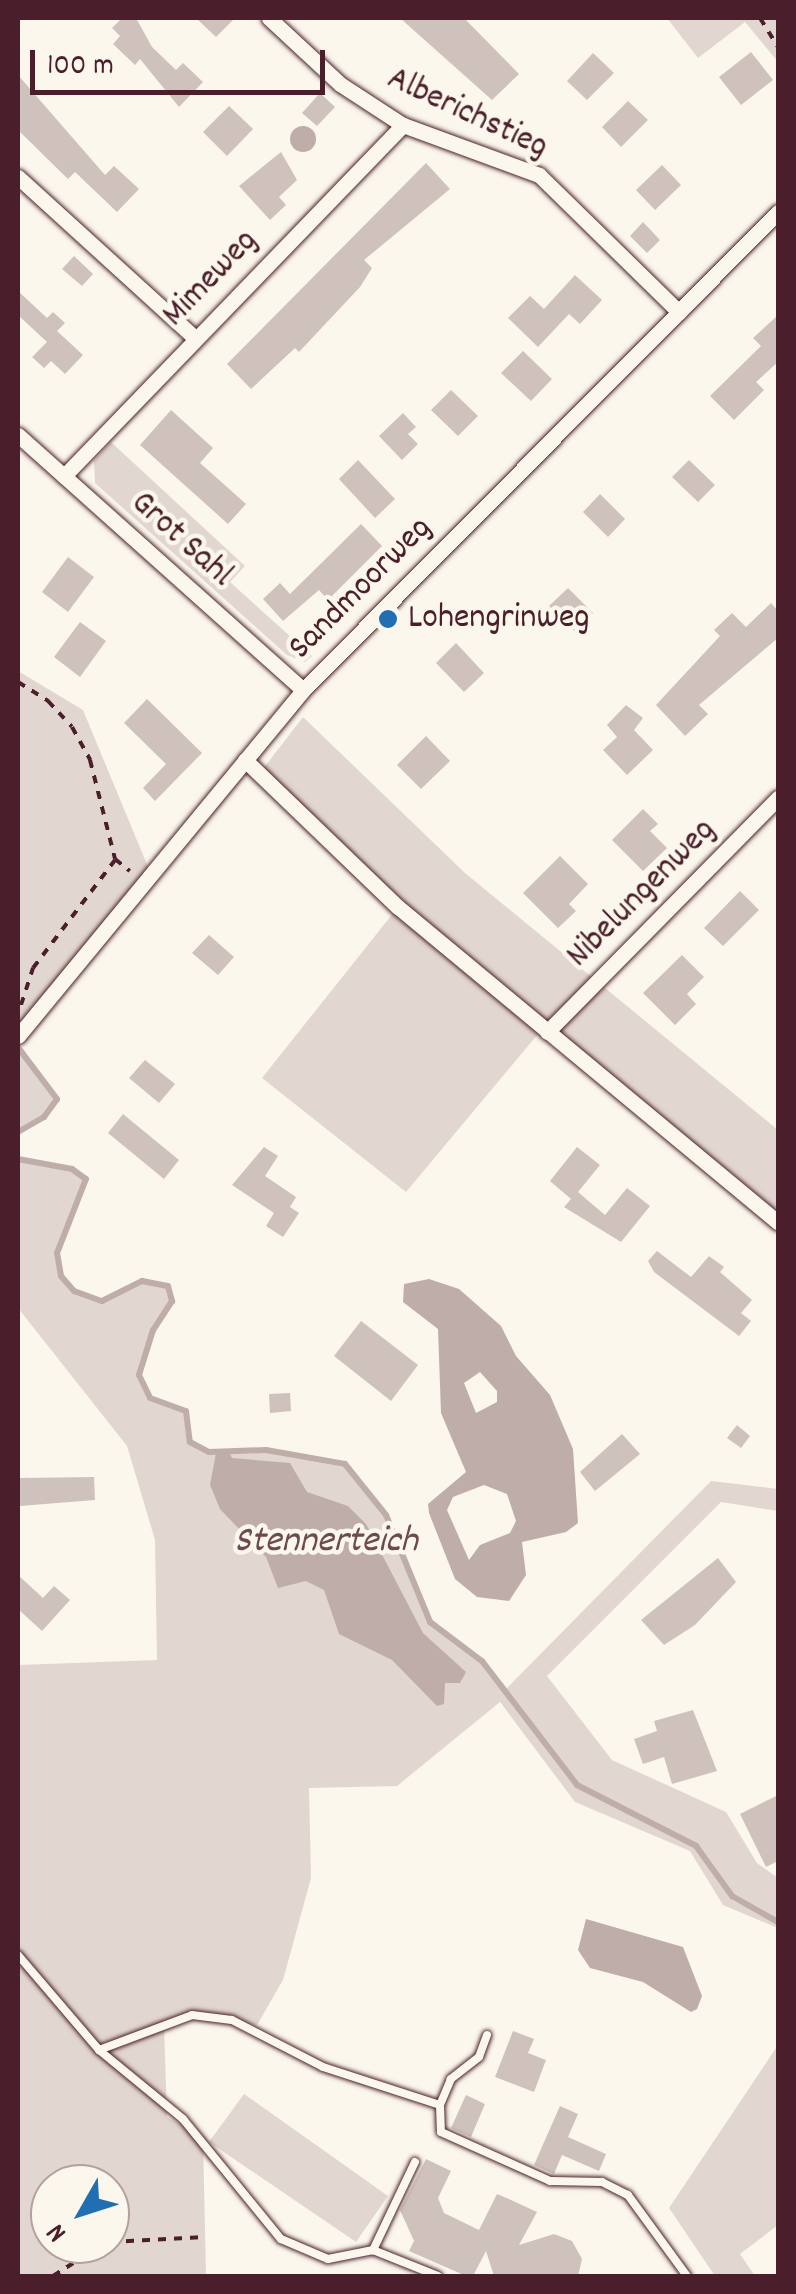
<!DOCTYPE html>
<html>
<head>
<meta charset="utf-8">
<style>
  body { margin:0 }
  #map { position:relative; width:796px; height:2294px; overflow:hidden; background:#fbf7ec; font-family:Dekko,sans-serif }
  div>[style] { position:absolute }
  .green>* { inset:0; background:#e2d7d0 }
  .water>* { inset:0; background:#bfadaa }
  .round { border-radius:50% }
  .stream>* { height:6px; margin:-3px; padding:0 3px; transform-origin:3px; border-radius:3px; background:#bfadaa }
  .building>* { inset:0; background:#cfc2bc }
  .path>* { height:4px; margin-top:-2px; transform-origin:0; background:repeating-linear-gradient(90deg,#4a1f2b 0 8px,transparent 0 16px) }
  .roads { filter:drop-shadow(0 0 2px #4a1f2b) drop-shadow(0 0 2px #4a1f2b) }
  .lane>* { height:8px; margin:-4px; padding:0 4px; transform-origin:4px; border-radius:4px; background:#fbf7ec }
  .street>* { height:15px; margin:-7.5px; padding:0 7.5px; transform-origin:7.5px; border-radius:7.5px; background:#fbf7ec }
  .dots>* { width:28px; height:28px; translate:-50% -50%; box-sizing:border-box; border:5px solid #fbf7ec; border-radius:50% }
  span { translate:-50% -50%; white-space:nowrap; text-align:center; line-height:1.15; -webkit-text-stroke:9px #fbf7ec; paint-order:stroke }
  .street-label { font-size:35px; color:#4a1f2b }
  .poi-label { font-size:35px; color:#4a1f2b }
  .left { translate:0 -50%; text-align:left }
  .water-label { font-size:38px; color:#6d4a51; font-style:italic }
  .frame { position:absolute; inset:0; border:20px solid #4a1f2b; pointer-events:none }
  .north { position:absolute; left:30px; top:2164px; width:100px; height:100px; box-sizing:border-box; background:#fbf7ec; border:2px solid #b4a19f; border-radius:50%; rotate:231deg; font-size:28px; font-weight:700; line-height:40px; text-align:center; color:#4a1f2b }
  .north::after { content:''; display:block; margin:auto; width:35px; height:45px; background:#1f6fb2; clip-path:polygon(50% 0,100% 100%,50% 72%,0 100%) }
  .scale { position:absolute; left:30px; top:50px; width:295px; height:45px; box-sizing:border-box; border:5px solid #4a1f2b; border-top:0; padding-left:12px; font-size:30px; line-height:35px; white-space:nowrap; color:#4a1f2b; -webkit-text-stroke:8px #fbf7ec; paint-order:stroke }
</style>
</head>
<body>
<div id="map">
  <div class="green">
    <i style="clip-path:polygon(667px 18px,778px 18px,778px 62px,745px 22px,698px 58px)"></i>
    <i style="clip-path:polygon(111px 442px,245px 566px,230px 582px,312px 656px,305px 662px,287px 655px,95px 483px,94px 461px)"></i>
    <i style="clip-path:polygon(18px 671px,83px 710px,153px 879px,20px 1044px,57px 1099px,44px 1117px,18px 1132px)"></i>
    <i style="clip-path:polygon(303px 717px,465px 873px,778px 1130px,778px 1222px,543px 1028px,406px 1192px,262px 1078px,398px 907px,259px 774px)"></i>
    <i style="clip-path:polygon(evenodd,18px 1159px,72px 1169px,86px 1179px,57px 1253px,61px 1276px,74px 1291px,102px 1301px,142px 1281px,168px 1286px,172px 1301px,153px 1330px,139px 1375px,151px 1398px,186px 1411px,190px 1442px,209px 1452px,266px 1450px,345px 1465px,386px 1515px,430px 1622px,478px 1656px,505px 1690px,711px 1481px,778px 1489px,778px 1511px,721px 1502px,547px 1676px,612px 1760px,726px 1812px,757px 1863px,778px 1878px,778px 1928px,723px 1905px,690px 1851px,575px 1802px,500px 1702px,397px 1786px,309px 1788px,311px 1878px,283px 1980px,257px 2025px,192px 2015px,164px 2026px,167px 2117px,203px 2137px,206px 2276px,18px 2276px,18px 1665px,157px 1660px,155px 1540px,127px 1446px,18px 1308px,18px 1159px,50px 2184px,110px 2184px,110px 2244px,50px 2244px,50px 2184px)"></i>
    <i style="clip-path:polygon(778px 2045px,778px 2225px,740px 2254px,755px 2276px,715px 2276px,669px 2208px)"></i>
    <i style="clip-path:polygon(244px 2094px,388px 2196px,356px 2242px,209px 2142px)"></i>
  </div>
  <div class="water">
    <i class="round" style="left:290px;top:126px;width:26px;height:26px"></i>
    <i style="clip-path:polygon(evenodd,429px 1279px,459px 1289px,501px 1326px,516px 1356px,550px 1395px,573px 1449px,578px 1523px,566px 1532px,522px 1542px,526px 1575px,509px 1601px,477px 1597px,455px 1579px,429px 1513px,428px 1504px,466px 1472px,441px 1413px,438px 1329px,403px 1302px,404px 1284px,429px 1279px,480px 1372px,497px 1391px,497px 1402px,476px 1413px,464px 1383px,480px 1372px,429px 1279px,484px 1485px,507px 1494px,516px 1521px,510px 1533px,480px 1545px,469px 1560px,447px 1510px,453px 1497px,484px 1485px)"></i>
    <i style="clip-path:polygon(229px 1452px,232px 1458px,290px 1463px,307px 1492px,348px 1506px,366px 1524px,423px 1633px,466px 1672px,460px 1683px,445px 1683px,444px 1704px,437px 1706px,392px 1660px,339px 1634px,324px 1590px,306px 1581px,278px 1588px,266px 1557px,220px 1509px,210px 1485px,216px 1453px)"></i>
    <i style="clip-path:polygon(586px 1919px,683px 1947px,702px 1996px,697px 2009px,691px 2012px,643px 1982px,590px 1968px,578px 1950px)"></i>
  </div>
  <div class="stream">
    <i style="left:18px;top:1132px;width:30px;rotate:-30deg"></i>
    <i style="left:44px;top:1117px;width:22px;rotate:-54deg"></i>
    <i style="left:57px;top:1099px;width:61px;rotate:-127.1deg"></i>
    <i style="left:18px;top:1159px;width:55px;rotate:10.5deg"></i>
    <i style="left:72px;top:1169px;width:17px;rotate:36deg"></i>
    <i style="left:86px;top:1179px;width:79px;rotate:111.4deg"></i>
    <i style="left:57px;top:1253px;width:23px;rotate:80deg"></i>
    <i style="left:61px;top:1276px;width:20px;rotate:49deg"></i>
    <i style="left:74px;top:1291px;width:30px;rotate:20deg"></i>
    <i style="left:102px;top:1301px;width:45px;rotate:-26.6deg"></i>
    <i style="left:142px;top:1281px;width:26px;rotate:11deg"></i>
    <i style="left:168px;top:1286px;width:16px;rotate:75deg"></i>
    <i style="left:172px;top:1301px;width:35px;rotate:123deg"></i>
    <i style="left:153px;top:1330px;width:47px;rotate:107.3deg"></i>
    <i style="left:139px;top:1375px;width:25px;rotate:64deg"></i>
    <i style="left:150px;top:1398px;width:38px;rotate:20deg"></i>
    <i style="left:186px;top:1411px;width:31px;rotate:83deg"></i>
    <i style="left:190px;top:1442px;width:21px;rotate:28deg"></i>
    <i style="left:209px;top:1452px;width:57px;rotate:-2deg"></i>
    <i style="left:266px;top:1450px;width:80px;rotate:10deg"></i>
    <i style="left:345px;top:1464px;width:65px;rotate:51.2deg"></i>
    <i style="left:386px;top:1515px;width:116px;rotate:67.6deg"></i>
    <i style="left:430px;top:1622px;width:65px;rotate:36.9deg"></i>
    <i style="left:482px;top:1661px;width:156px;rotate:52.5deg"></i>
    <i style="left:577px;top:1785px;width:134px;rotate:27.1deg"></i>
    <i style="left:696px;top:1846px;width:62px;rotate:54.2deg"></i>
    <i style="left:732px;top:1896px;width:53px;rotate:29.5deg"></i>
  </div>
  <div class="building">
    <i style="clip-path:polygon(122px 18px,136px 18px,152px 47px,176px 70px,183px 63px,203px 82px,179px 107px,140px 59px,135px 65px,113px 44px,120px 36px,112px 28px)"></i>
    <i style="clip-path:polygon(196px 18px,235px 18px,216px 37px)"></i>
    <i style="clip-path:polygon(400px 18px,464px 18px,519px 74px,492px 100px)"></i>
    <i style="clip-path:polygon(751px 52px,773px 80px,741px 105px,719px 77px)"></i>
    <i style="clip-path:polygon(593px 53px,614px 73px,587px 100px,567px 81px)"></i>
    <i style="clip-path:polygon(18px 75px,105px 175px,114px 166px,139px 189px,117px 212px,75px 172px,68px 179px,18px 130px)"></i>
    <i style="clip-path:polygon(320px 93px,335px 107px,317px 126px,302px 113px)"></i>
    <i style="clip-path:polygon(628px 101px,648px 120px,621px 147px,602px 127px)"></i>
    <i style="clip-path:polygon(229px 106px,253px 129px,227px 156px,203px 132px)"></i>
    <i style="clip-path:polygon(281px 152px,297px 180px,279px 197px,286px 205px,270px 220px,239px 186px)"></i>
    <i style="clip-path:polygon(426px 163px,450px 189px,364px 260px,372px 268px,360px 287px,299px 352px,295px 348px,251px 389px,227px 364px)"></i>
    <i style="clip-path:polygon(662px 165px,681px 185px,655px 210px,636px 190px)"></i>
    <i style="clip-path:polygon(643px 222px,660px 240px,647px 253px,630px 236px)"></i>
    <i style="clip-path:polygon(74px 256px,93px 274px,82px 286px,62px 269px)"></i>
    <i style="clip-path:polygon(575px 275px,602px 300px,580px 324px,569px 314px,538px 347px,508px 318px,530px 296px,544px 309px)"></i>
    <i style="clip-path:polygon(18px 291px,47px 318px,53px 312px,65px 323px,57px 331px,83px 355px,65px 374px,51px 361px,44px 368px,32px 357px,47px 342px,18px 315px)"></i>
    <i style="clip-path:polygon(778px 315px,778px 362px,756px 382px,764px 390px,734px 420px,710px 396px,761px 346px,753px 338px)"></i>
    <i style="clip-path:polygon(523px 351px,552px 379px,531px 401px,501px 373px)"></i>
    <i style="clip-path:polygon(451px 390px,478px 416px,458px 436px,431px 410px)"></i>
    <i style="clip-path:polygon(171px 410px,213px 448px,200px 463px,246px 504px,228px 524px,140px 445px)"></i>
    <i style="clip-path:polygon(403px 413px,416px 427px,408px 434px,418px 444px,402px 460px,379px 436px)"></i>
    <i style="clip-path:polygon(358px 460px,395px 499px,375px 518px,339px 479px)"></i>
    <i style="clip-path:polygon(689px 460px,715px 485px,698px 502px,672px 477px)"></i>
    <i style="clip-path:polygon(600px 494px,625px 519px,608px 537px,583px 512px)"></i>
    <i style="clip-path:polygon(361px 524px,382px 546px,328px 600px,319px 590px,283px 621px,263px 599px,280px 583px,290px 594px)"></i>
    <i style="clip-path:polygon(68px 557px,94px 577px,68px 612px,42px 592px)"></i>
    <i style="clip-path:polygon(568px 588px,593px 613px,574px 631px,549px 606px)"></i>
    <i style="clip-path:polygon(771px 603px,778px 611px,778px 638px,699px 705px,708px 714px,685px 736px,656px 705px,720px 636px,714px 630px,732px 613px,746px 627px)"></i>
    <i style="clip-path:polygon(80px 622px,106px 641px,80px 677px,54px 657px)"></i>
    <i style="clip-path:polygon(456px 643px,484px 673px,464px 692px,436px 663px)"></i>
    <i style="clip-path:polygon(147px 699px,202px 753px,155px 801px,143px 788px,166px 764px,124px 723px)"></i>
    <i style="clip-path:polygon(626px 705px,643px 718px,634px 730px,653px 750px,627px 775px,603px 750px,617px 737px,607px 725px)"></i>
    <i style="clip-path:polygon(426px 736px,450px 761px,421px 789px,397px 765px)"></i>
    <i style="clip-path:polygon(643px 809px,658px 824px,650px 831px,667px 848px,643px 871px,612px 840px)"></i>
    <i style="clip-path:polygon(560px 856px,588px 884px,569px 904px,576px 911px,558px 928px,523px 893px)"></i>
    <i style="clip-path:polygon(740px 891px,759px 910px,723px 946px,704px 928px)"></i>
    <i style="clip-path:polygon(209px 935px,234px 957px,218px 975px,192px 953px)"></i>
    <i style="clip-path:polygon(682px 955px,704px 977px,687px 994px,696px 1004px,675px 1025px,643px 993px)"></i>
    <i style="clip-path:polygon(145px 1060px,175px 1084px,159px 1103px,129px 1078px)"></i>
    <i style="clip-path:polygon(123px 1114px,179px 1160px,164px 1179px,108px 1133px)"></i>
    <i style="clip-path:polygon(264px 1147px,278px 1156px,265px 1176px,296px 1197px,290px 1207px,299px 1213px,283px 1237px,266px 1226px,274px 1213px,232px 1185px)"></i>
    <i style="clip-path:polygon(577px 1147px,600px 1165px,578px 1192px,592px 1204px,605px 1215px,627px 1188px,650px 1206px,621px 1242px,564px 1207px,571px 1199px,550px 1181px)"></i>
    <i style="clip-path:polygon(657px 1251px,691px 1277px,709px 1256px,724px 1267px,720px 1272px,752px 1300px,741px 1313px,751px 1321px,739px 1336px,654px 1272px,648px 1261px)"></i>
    <i style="clip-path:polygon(361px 1321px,418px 1365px,391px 1401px,334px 1356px)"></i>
    <i style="clip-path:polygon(290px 1393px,291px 1411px,270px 1413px,269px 1394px)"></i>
    <i style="clip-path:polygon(737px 1425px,750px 1436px,741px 1448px,727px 1438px)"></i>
    <i style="clip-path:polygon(622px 1434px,640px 1454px,595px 1491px,580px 1472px)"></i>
    <i style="clip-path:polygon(94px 1477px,95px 1500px,20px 1506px,18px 1478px)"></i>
    <i style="clip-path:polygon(718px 1558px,736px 1582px,695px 1625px,664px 1645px,641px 1620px)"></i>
    <i style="clip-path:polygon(18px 1575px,43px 1598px,54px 1586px,70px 1600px,42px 1631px,18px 1609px)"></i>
    <i style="clip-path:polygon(693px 1710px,717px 1771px,672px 1784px,664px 1757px,643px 1764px,634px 1739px,657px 1731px,654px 1721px)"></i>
    <i style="clip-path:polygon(778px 1795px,778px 1861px,766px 1867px,740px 1814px)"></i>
    <i style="clip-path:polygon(513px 2031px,534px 2039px,528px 2053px,546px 2060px,534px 2092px,495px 2077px)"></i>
    <i style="clip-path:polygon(466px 2095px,485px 2104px,471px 2137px,451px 2128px)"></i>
    <i style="clip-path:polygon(560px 2106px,578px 2114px,568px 2137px,606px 2154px,599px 2171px,562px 2155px,554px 2174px,534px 2165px)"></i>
    <i style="clip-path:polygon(426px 2159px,451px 2171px,438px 2198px,444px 2213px,479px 2230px,497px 2194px,511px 2200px,537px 2212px,519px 2245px,554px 2234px,572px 2241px,582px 2259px,578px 2276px,494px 2276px,486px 2251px,473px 2276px,466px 2276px,409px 2251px,414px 2241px,400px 2210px)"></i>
  </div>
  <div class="path">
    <i style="left:760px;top:18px;width:34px;rotate:58deg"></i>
    <i style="left:18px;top:682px;width:36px;rotate:32deg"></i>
    <i style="left:48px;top:701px;width:35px;rotate:47deg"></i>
    <i style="left:72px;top:727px;width:38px;rotate:61deg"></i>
    <i style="left:90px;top:760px;width:102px;rotate:75.8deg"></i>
    <i style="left:115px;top:859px;width:19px;rotate:39deg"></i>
    <i style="left:21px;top:1005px;width:39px;rotate:-72deg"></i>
    <i style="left:33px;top:968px;width:136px;rotate:-52.8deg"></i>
    <i style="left:110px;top:2242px;width:95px;rotate:-3deg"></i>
    <i style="left:53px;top:2276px;width:59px;rotate:-32.6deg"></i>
  </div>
  <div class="roads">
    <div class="lane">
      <i style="left:18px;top:1955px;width:125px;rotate:49.5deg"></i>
      <i style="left:99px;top:2050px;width:99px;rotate:-20.6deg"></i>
      <i style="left:192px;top:2015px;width:40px;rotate:7.1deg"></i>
      <i style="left:232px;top:2020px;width:102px;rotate:27.3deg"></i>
      <i style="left:323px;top:2067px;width:123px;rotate:18deg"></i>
      <i style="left:487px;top:2035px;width:23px;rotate:110deg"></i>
      <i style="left:479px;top:2057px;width:36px;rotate:142deg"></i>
      <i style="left:451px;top:2079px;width:28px;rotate:113deg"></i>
      <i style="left:440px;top:2105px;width:27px;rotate:88deg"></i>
      <i style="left:441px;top:2132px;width:120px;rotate:24.2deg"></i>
      <i style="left:550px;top:2181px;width:52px;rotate:1.1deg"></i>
      <i style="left:602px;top:2182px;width:29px;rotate:27deg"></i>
      <i style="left:628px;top:2195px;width:100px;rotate:53.9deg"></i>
      <i style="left:99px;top:2050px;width:109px;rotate:39.4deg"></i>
      <i style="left:183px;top:2119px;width:155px;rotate:50.8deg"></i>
      <i style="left:281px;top:2239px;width:51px;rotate:23.1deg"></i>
      <i style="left:328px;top:2259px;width:46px;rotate:-11.3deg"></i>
      <i style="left:415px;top:2162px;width:98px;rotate:115.5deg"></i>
      <i style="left:373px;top:2250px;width:70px;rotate:21.8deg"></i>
    </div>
    <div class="street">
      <i style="left:269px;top:18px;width:97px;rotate:42.9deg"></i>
      <i style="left:340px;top:84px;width:75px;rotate:33.1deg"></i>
      <i style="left:403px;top:125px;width:145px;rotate:20.2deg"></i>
      <i style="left:539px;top:175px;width:196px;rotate:44.4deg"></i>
      <i style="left:18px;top:177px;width:239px;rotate:42.3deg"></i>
      <i style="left:18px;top:435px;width:382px;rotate:41.8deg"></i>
      <i style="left:64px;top:476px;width:488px;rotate:-46deg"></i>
      <i style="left:245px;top:760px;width:212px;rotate:43.9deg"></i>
      <i style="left:398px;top:907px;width:494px;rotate:39.7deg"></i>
      <i style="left:547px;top:1032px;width:329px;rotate:-45.4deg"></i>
      <i style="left:18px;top:1036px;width:448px;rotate:-50.5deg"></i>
      <i style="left:303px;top:690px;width:674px;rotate:-45.18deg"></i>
    </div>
  </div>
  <div class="dots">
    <i style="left:388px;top:619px;background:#1f6fb2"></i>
  </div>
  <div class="street-label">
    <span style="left:467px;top:114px;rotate:25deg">Alberichstieg</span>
    <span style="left:211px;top:279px;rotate:-46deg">Mimeweg</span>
    <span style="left:181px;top:540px;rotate:42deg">Grot Sahl</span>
    <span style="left:361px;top:589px;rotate:-45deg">Sandmoorweg</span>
    <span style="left:642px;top:894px;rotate:-45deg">Nibelungenweg</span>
  </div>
  <div class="poi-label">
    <span class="left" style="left:408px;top:619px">Lohengrinweg</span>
  </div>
  <div class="water-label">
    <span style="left:326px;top:1543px">Stennerteich</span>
  </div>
  <div class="frame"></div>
  <div class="north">N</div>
  <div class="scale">100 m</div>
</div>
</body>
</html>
